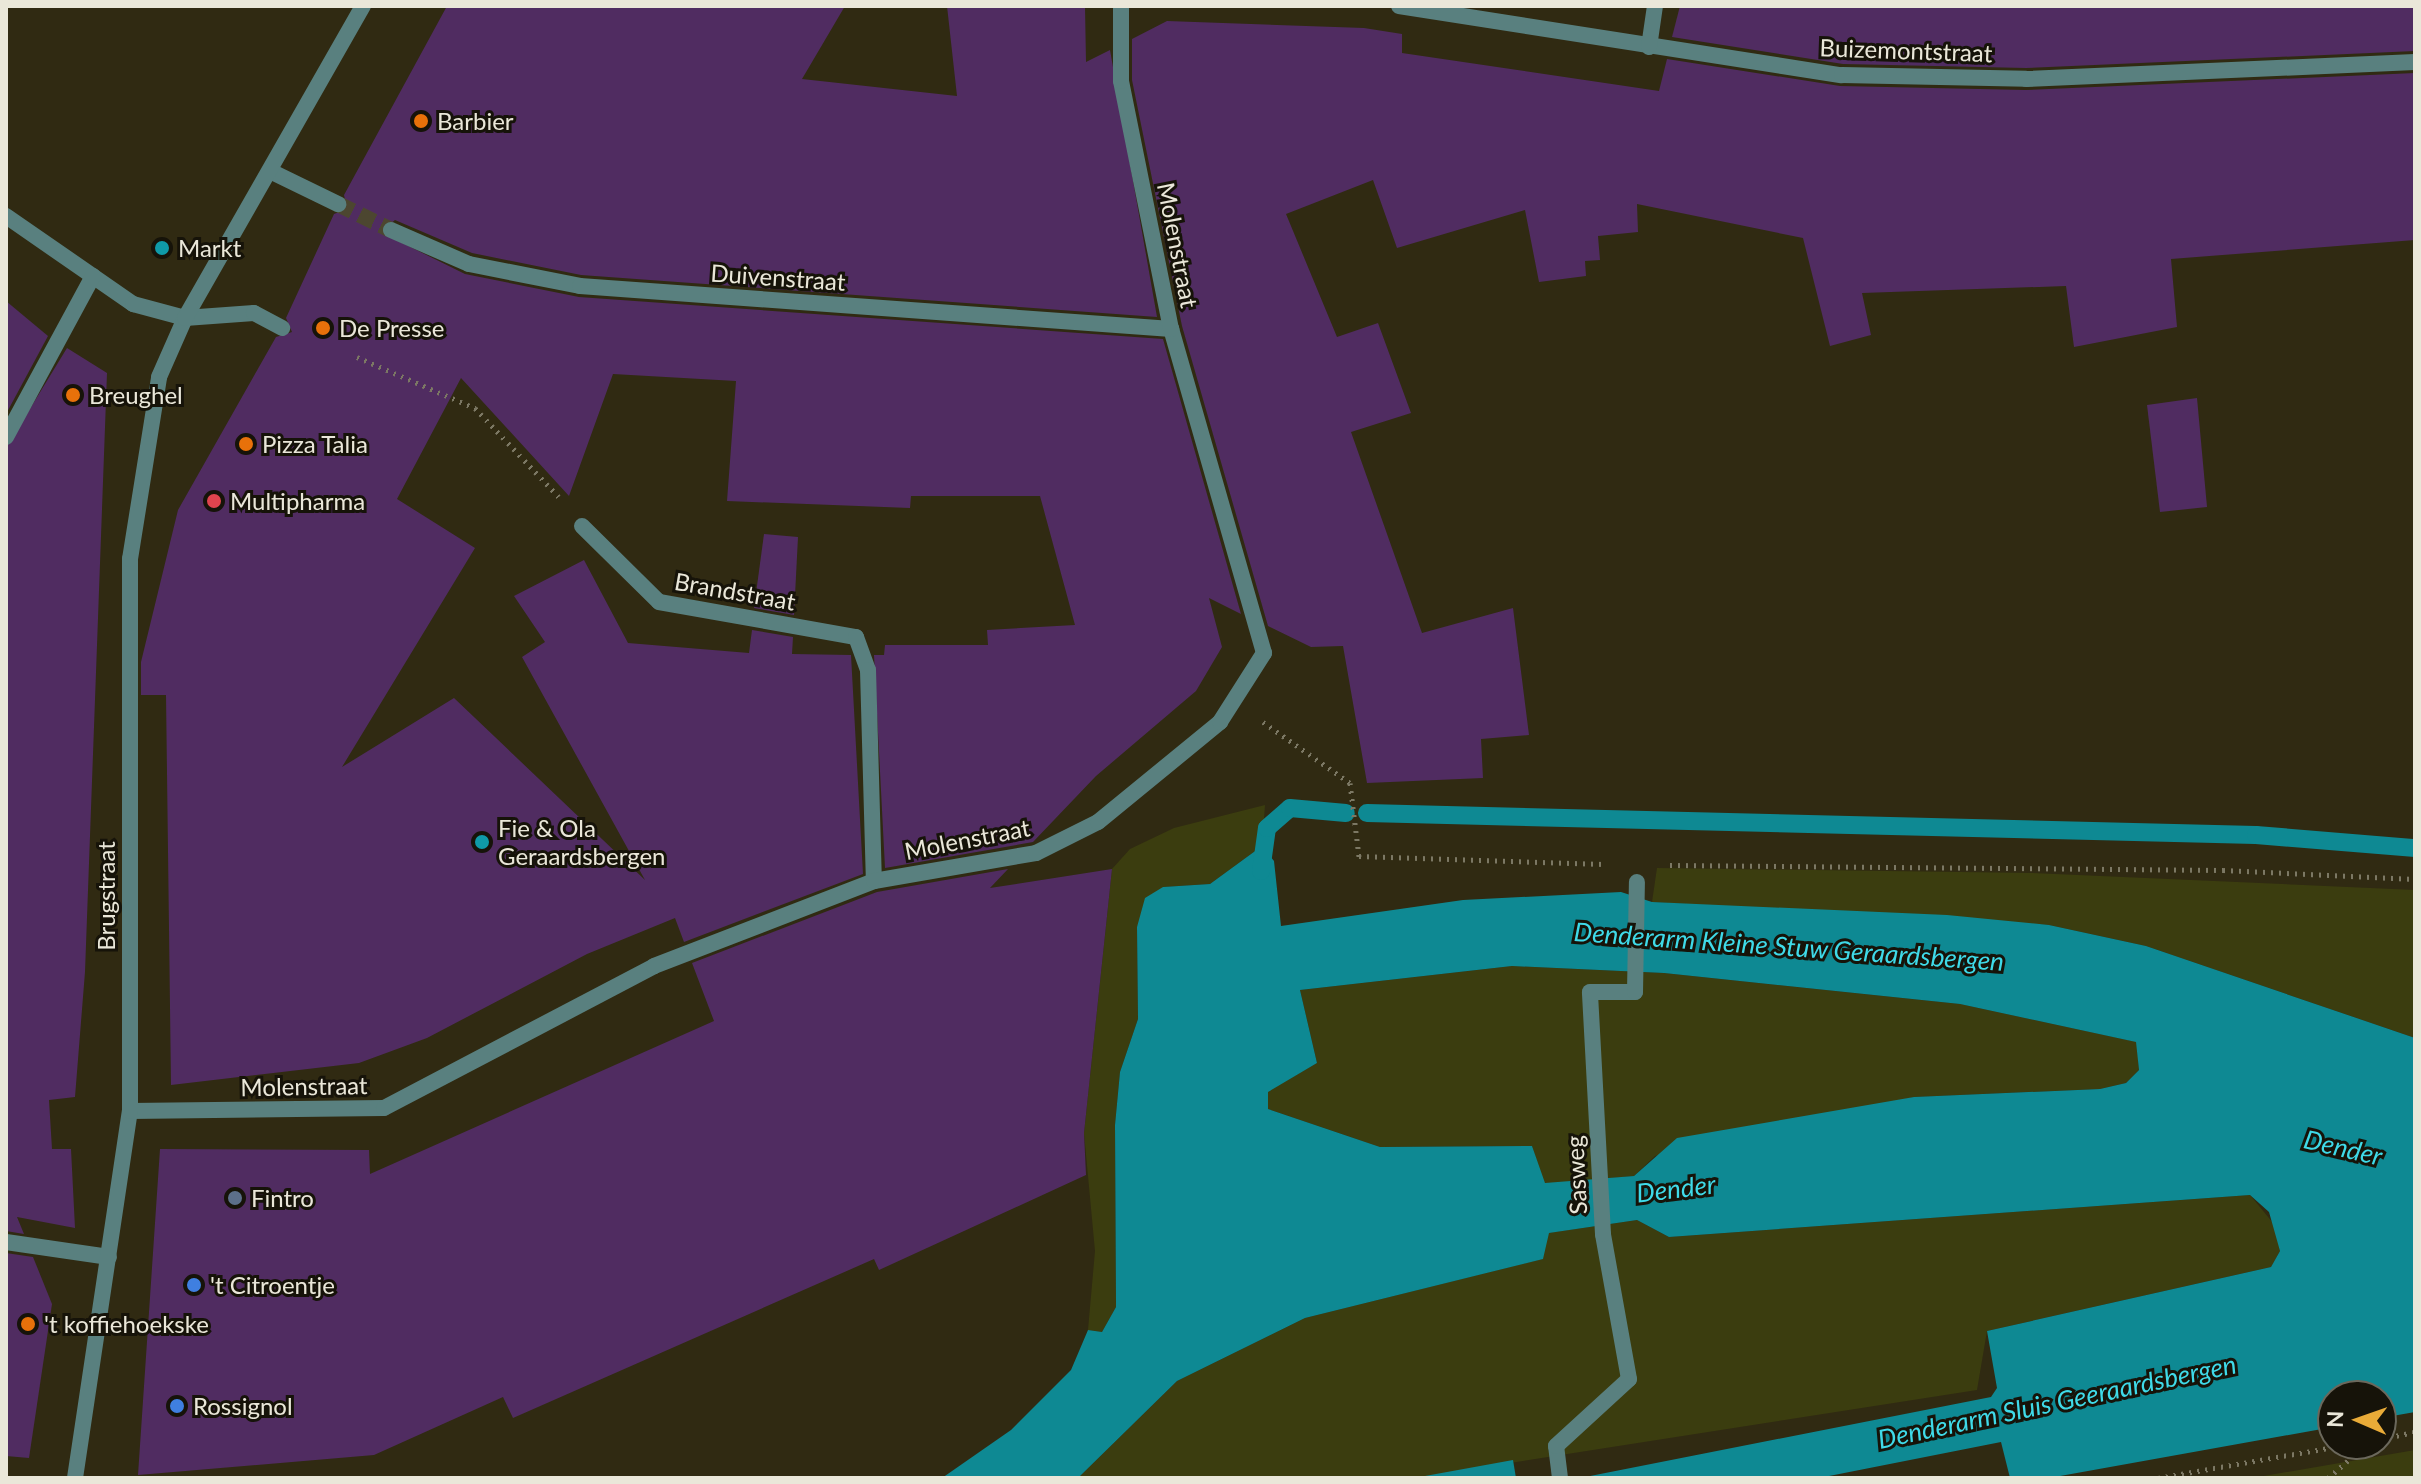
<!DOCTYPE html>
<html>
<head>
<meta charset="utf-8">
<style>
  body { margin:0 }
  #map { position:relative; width:2421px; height:1484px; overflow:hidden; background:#302a12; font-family:Lato,sans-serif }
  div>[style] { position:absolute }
  .green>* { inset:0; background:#3b3d0f }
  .water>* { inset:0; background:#0e8993 }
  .stream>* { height:18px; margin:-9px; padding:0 9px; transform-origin:9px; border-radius:9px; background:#0e8993 }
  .building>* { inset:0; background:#502c61 }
  .street-tunnel>* { height:16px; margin-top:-8px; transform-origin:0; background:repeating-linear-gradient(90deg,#4c4630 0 16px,transparent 0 24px) }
  .path>* { height:5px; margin-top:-2.5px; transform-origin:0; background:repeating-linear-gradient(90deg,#7c7864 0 2px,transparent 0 8px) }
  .lane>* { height:16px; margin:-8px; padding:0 8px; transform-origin:8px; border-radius:8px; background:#59807f }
  .street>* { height:16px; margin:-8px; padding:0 8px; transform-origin:8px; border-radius:8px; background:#59807f }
  .dots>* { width:22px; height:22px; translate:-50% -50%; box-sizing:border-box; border:4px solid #161309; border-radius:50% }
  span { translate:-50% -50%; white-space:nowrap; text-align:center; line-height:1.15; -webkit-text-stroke:6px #161309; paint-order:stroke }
  .street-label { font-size:24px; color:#eae7d9 }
  .poi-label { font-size:24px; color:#eae7d9 }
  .left { translate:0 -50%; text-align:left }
  .water-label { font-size:26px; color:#3fdae8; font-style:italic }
  .frame { position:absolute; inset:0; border:8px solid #eae7d9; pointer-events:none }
  .north { position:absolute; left:2317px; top:1380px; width:80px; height:80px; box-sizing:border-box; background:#161309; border:2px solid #6b685c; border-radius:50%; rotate:272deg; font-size:22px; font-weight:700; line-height:32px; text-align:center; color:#eae7d9 }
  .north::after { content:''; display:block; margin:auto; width:28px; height:36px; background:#e9ab38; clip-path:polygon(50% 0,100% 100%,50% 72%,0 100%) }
</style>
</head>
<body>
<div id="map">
  <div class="green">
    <i style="clip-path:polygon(1265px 805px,1262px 846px,1210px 884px,1163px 887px,1137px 927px,1138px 1019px,1120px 1072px,1115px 1125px,1116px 1307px,1102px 1332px,1088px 1330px,1095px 1251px,1084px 1133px,1112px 869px,1130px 849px,1174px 828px)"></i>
    <i style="clip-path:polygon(1657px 868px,2032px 873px,2415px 890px,2415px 1038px,2146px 946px,2049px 925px,1652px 902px)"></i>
    <i style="clip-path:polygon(1512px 966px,1664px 973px,1960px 1004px,2137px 1042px,2139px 1070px,2126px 1083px,2100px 1089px,1914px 1097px,1655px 1156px,1634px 1176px,1544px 1184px,1532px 1146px,1380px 1147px,1268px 1109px,1268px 1091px,1317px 1063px,1300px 990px)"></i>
    <i style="clip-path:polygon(2250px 1195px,2278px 1229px,2280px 1251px,2271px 1267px,1987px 1331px,1977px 1390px,1414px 1478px,1078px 1478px,1177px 1381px,1305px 1318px,1542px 1259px,1548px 1233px,1637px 1220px,1669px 1237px)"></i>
    <i style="clip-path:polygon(2415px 1450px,2415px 1478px,2252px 1478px)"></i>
  </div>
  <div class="water">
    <i style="clip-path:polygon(evenodd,1262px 846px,1274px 861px,1281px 926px,1463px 900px,1621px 892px,1652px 902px,1947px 915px,2049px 925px,2146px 946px,2415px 1038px,2415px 1412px,2381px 1418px,2381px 1396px,2333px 1396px,2333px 1427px,2049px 1478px,2010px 1478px,2001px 1442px,1819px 1478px,1580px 1478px,1991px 1397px,1997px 1388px,1987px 1331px,2271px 1267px,2280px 1251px,2269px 1212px,2250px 1195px,1669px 1237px,1637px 1220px,1549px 1233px,1543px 1259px,1305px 1318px,1177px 1381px,1078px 1478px,942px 1478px,1011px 1430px,1071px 1370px,1088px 1330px,1102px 1332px,1116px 1307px,1115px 1125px,1120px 1072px,1138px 1019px,1137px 927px,1145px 898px,1163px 887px,1210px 884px,1262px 846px,1512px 966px,1664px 973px,1960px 1004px,2136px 1042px,2139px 1070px,2126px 1083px,2100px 1089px,1914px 1097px,1677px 1138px,1634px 1176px,1545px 1183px,1532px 1146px,1380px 1147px,1268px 1109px,1268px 1092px,1317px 1063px,1300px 990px,1512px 966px)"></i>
    <i style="clip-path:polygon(1513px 1460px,1516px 1478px,1414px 1478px)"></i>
  </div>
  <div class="stream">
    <i style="left:1367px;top:813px;width:889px;rotate:1.42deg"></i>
    <i style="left:2256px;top:835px;width:160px;rotate:4.7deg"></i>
    <i style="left:1261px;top:871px;width:43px;rotate:-82.1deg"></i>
    <i style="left:1267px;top:828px;width:30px;rotate:-41deg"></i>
    <i style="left:1290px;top:808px;width:56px;rotate:5.1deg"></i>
  </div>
  <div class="building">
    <i style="clip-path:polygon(447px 6px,845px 6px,802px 79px,957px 96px,947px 6px,1085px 6px,1086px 62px,1110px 50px,1157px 317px,581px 275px,472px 253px,395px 220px,380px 232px,465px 274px,579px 297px,1163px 339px,1241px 614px,1209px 598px,1222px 647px,1196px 691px,1096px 776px,1033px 842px,885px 868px,874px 655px,884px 655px,885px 645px,988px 645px,987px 630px,1075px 625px,1040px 496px,911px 496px,910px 508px,727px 501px,736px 381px,613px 374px,569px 496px,461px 378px,397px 499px,475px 548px,342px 767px,454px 698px,645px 880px,522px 657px,545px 642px,514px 596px,584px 560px,628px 643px,749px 653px,752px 630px,793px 637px,792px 654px,851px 655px,863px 874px,684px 942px,675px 918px,587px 954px,427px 1038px,359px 1063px,171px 1085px,166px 695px,141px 695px,141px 662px,178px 510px,276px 337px,292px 332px,286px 318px,334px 214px,347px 209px,344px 195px)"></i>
    <i style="clip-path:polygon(1680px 6px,2415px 6px,2415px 51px,2026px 68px,1843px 64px,1672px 37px)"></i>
    <i style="clip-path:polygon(1167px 21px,1364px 28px,1402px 34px,1402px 53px,1659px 91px,1667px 59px,1840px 86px,2026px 90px,2415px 73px,2415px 240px,2171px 259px,2177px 327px,2074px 347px,2066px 286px,1862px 293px,1871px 335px,1830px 346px,1803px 238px,1637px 204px,1638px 232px,1598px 236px,1600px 260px,1585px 261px,1586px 276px,1539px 282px,1525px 210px,1397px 248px,1373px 180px,1286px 214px,1337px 337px,1378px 323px,1411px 413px,1351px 432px,1422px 633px,1513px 608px,1529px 735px,1481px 739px,1483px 778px,1367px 783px,1343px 646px,1311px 647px,1268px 626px,1182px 326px,1132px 80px,1132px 39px)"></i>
    <i style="clip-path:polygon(6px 301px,48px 336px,6px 414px)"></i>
    <i style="clip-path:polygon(67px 348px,107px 373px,85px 972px,75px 1097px,49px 1100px,52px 1149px,71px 1149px,75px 1228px,17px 1217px,24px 1234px,6px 1231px,6px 448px)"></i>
    <i style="clip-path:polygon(2197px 398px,2207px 507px,2160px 512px,2147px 405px)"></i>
    <i style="clip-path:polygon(764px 534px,798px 537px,794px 615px,754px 608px)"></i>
    <i style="clip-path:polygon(1008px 869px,990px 888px,1112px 869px,1084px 1133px,1086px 1175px,879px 1270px,874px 1259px,513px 1418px,503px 1397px,374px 1455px,138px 1475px,160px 1149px,369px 1150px,370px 1174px,714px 1021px,692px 963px,877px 892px)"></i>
    <i style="clip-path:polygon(6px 1253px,33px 1257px,52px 1304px,29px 1458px,6px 1456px)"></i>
  </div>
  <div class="street-tunnel">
    <i style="left:338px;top:204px;width:59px;rotate:26.1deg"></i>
  </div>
  <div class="path">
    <i style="left:357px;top:357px;width:129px;rotate:23.4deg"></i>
    <i style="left:475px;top:408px;width:122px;rotate:46.7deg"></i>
    <i style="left:1263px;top:722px;width:106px;rotate:35deg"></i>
    <i style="left:1350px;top:783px;width:74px;rotate:83deg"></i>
    <i style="left:1359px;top:856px;width:245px;rotate:1.9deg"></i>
    <i style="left:1670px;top:865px;width:553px;rotate:0.52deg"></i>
    <i style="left:2223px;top:870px;width:192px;rotate:2.7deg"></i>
    <i style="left:2381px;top:1439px;width:35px;rotate:-12deg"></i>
    <i style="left:2158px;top:1478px;width:196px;rotate:-10deg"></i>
    <i style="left:2328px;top:1478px;width:52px;rotate:-41.1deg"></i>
  </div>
  <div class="lane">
    <i style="left:1560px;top:1478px;width:32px;rotate:-97deg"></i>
    <i style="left:1556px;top:1446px;width:99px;rotate:-42.5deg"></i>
    <i style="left:1629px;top:1379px;width:147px;rotate:-100.2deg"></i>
    <i style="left:1603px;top:1234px;width:242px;rotate:-93.1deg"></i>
    <i style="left:1590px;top:992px;width:45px"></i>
    <i style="left:1635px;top:992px;width:110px;rotate:-89deg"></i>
  </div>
  <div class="street">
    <i style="left:1399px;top:6px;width:448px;rotate:8.9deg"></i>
    <i style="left:1842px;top:75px;width:184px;rotate:1.2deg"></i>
    <i style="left:2026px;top:79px;width:389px;rotate:-2.5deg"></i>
    <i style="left:1649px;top:47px;width:41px;rotate:-81.7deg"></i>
    <i style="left:270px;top:171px;width:76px;rotate:25.9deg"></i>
    <i style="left:6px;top:216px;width:155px;rotate:34.7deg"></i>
    <i style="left:133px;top:304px;width:54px;rotate:15.1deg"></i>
    <i style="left:185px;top:318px;width:69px;rotate:-4.1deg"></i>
    <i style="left:254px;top:313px;width:32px;rotate:28deg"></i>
    <i style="left:391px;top:230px;width:85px;rotate:23.6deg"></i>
    <i style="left:469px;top:264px;width:113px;rotate:11.2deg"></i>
    <i style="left:580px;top:286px;width:593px;rotate:4.16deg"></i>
    <i style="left:6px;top:437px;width:183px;rotate:-61.6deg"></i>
    <i style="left:582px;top:526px;width:108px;rotate:44.6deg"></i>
    <i style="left:659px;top:602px;width:200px;rotate:10.1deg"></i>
    <i style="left:856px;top:637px;width:35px;rotate:70deg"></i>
    <i style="left:868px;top:670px;width:211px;rotate:88.4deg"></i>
    <i style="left:130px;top:1111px;width:254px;rotate:-0.7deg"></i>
    <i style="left:384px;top:1108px;width:305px;rotate:-27.7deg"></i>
    <i style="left:654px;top:966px;width:236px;rotate:-21.1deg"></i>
    <i style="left:874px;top:881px;width:164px;rotate:-9.8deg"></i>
    <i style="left:1036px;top:853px;width:69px;rotate:-26.6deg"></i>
    <i style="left:1098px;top:822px;width:158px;rotate:-39.3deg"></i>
    <i style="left:1220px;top:722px;width:82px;rotate:-57.5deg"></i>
    <i style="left:1264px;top:653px;width:337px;rotate:-106deg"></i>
    <i style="left:1171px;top:329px;width:253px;rotate:-101.4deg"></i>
    <i style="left:1121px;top:81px;width:75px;rotate:-90deg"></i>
    <i style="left:6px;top:1242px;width:104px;rotate:8.3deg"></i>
    <i style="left:75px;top:1478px;width:371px;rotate:-81.5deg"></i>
    <i style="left:130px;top:1111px;width:552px;rotate:-90deg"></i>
    <i style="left:130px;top:559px;width:184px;rotate:-80.9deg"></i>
    <i style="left:159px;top:377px;width:64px;rotate:-66.2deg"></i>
    <i style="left:185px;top:318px;width:359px;rotate:-60.3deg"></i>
  </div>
  <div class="dots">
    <i style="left:421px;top:121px;background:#e8710a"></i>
    <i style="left:162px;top:248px;background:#0f9aa8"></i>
    <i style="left:323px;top:328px;background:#e8710a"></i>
    <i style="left:73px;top:395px;background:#e8710a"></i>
    <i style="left:246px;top:444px;background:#e8710a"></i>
    <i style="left:214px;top:501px;background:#e0444e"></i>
    <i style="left:482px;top:842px;background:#0f9aa8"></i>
    <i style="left:235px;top:1198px;background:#5c6f8a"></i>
    <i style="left:194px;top:1285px;background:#3f7fe0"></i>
    <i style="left:28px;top:1324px;background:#e8710a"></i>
    <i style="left:177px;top:1406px;background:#3f7fe0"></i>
  </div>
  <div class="street-label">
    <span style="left:1906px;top:50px;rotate:2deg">Buizemontstraat</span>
    <span style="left:1178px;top:245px;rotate:79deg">Molenstraat</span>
    <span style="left:778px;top:277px;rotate:4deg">Duivenstraat</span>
    <span style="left:735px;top:591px;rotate:10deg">Brandstraat</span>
    <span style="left:967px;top:839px;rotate:-11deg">Molenstraat</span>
    <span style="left:106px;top:896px;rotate:-90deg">Brugstraat</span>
    <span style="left:304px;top:1086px;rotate:-1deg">Molenstraat</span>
    <span style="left:1576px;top:1175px;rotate:-93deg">Sasweg</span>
  </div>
  <div class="poi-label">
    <span class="left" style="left:437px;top:121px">Barbier</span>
    <span class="left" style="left:178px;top:248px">Markt</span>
    <span class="left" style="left:339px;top:328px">De Presse</span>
    <span class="left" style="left:89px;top:395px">Breughel</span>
    <span class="left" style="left:262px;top:444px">Pizza Talia</span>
    <span class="left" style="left:230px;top:501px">Multipharma</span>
    <span class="left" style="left:498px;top:842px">Fie &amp; Ola<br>Geraardsbergen</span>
    <span class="left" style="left:251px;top:1198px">Fintro</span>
    <span class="left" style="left:210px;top:1285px">'t Citroentje</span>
    <span class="left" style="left:44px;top:1324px">'t koffiehoekske</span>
    <span class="left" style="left:193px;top:1406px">Rossignol</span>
  </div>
  <div class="water-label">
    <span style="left:1789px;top:947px;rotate:4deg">Denderarm Kleine Stuw Geraardsbergen</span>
    <span style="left:2343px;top:1148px;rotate:13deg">Dender</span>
    <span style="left:1676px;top:1189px;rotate:-7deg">Dender</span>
    <span style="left:2057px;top:1402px;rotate:-12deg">Denderarm Sluis Geeraardsbergen</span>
  </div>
  <div class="frame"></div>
  <div class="north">N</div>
</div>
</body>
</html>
